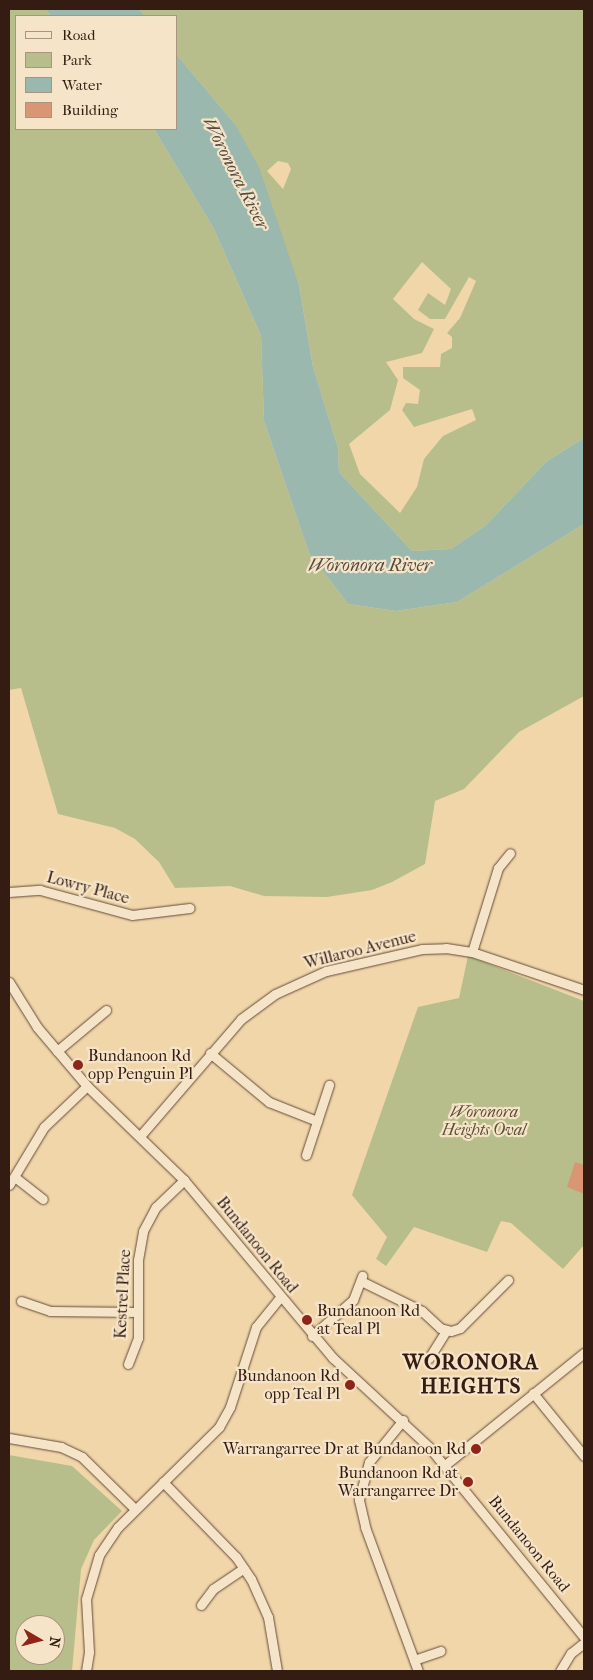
<!DOCTYPE html>
<html>
<head>
<meta charset="utf-8">
<style>
  body { margin:0 }
  #map { position:relative; width:593px; height:1680px; overflow:hidden; background:#f1d6aa; font-family:"IM FELL French Canon",serif }
  div>[style] { position:absolute }
  .green>* { inset:0; background:#b7be8b }
  .water>* { inset:0; background:#9bb8ae }
  .building>* { inset:0; background:#d99674 }
  .roads { filter:drop-shadow(0 0 1px #634a38) drop-shadow(0 0 1px #634a38) }
  .minor>* { height:9px; margin:-4.5px; padding:0 4.5px; transform-origin:4.5px; border-radius:4.5px; background:#f6e4c8 }
  .dots>* { width:14px; height:14px; translate:-50% -50%; box-sizing:border-box; border:2px solid #f6e4c8; border-radius:50% }
  span { translate:-50% -50%; white-space:nowrap; text-align:center; line-height:1.15; -webkit-text-stroke:4.5px #f6e4c8; paint-order:stroke }
  .street-label { font-size:16px; color:#341c12 }
  .poi-label { font-size:16px; color:#341c12 }
  .left { translate:0 -50%; text-align:left }
  .right { translate:-100% -50%; text-align:right }
  .park-label { font-size:16px; color:#5b4d36; font-style:italic }
  .water-label { font-size:18px; color:#534b41; font-style:italic }
  .district-label { font-size:21px; color:#341c12; font-weight:700; letter-spacing:1px }
  .frame { position:absolute; inset:0; border:10px solid #341c12; pointer-events:none }
  .legend { position:absolute; left:15px; top:15px; width:162px; height:115px; box-sizing:border-box; background:#f6e4c8; border:1px solid #a8947f; margin:0; padding:6px 9px; list-style:none; font-size:15px; color:#341c12 }
  .legend li { display:flex; align-items:center; gap:10px; height:25px }
  .legend b { width:25px; border:1px solid #a8947f }
  .north { position:absolute; left:15px; top:1615px; width:50px; height:50px; box-sizing:border-box; background:#f6e4c8; border:1px solid #a8947f; border-radius:50%; rotate:98deg; font-size:14px; font-weight:700; line-height:20px; text-align:center; color:#341c12 }
  .north::after { content:''; display:block; margin:auto; width:18px; height:22px; background:#8f2418; clip-path:polygon(50% 0,100% 100%,50% 72%,0 100%) }
</style>
</head>
<body>
<div id="map">
  <div class="green">
    <i style="clip-path:polygon(9px 9px,45px 9px,51px 16px,16px 16px,16px 129px,154px 129px,214px 229px,261px 336px,264px 421px,309px 553px,348px 604px,396px 611px,457px 602px,584px 524px,584px 696px,519px 732px,464px 789px,435px 801px,425px 864px,392px 882px,372px 890px,327px 897px,264px 896px,230px 886px,175px 888px,159px 862px,135px 839px,115px 828px,58px 814px,21px 688px,9px 690px)"></i>
    <i style="clip-path:polygon(evenodd,139px 9px,584px 9px,584px 438px,547px 461px,486px 525px,451px 549px,412px 551px,339px 472px,338px 448px,313px 367px,299px 285px,235px 124px,176px 54px,176px 16px,145px 16px,139px 9px,278px 161px,288px 163px,291px 169px,283px 189px,267px 171px,278px 161px,139px 9px,422px 262px,451px 289px,445px 305px,428px 293px,418px 310px,430px 319px,445px 319px,469px 277px,476px 281px,460px 318px,447px 333px,452px 337px,452px 348px,441px 354px,440px 367px,403px 367px,403px 378px,420px 390px,418px 404px,406px 403px,402px 410px,414px 427px,472px 409px,476px 420px,443px 436px,424px 459px,417px 487px,400px 513px,360px 474px,349px 444px,390px 410px,398px 380px,386px 362px,422px 353px,434px 329px,414px 319px,393px 299px,422px 262px)"></i>
    <i style="clip-path:polygon(468px 956px,584px 1001px,584px 1245px,563px 1269px,511px 1223px,501px 1221px,487px 1252px,414px 1227px,386px 1266px,376px 1259px,387px 1237px,352px 1195px,418px 1007px,459px 998px)"></i>
    <i style="clip-path:polygon(evenodd,9px 1455px,72px 1466px,122px 1511px,94px 1540px,81px 1569px,72px 1671px,9px 1671px,9px 1455px,25px 1625px,55px 1625px,55px 1655px,25px 1655px,25px 1625px)"></i>
  </div>
  <div class="water">
    <i style="clip-path:polygon(45px 9px,139px 9px,145px 16px,51px 16px)"></i>
    <i style="clip-path:polygon(176px 54px,235px 124px,259px 167px,299px 285px,313px 367px,338px 448px,339px 472px,412px 551px,451px 549px,486px 525px,547px 461px,584px 438px,584px 524px,457px 602px,396px 611px,348px 604px,309px 553px,264px 421px,261px 336px,214px 229px,154px 129px,176px 129px)"></i>
  </div>
  <div class="building">
    <i style="clip-path:polygon(575px 1162px,584px 1165px,584px 1194px,567px 1187px)"></i>
  </div>
  <div class="roads">
    <div class="minor">
      <i style="left:9px;top:892px;width:31px;rotate:-4deg"></i>
      <i style="left:40px;top:890px;width:95px;rotate:15.2deg"></i>
      <i style="left:132px;top:915px;width:58px;rotate:-6.9deg"></i>
      <i style="left:472px;top:952px;width:88px;rotate:-72.8deg"></i>
      <i style="left:498px;top:868px;width:19px;rotate:-51deg"></i>
      <i style="left:9px;top:982px;width:53px;rotate:58.1deg"></i>
      <i style="left:37px;top:1027px;width:77px;rotate:49.7deg"></i>
      <i style="left:87px;top:1086px;width:135px;rotate:44.1deg"></i>
      <i style="left:184px;top:1180px;width:232px;rotate:50.1deg"></i>
      <i style="left:333px;top:1358px;width:131px;rotate:42.8deg"></i>
      <i style="left:429px;top:1447px;width:245px;rotate:50.8deg"></i>
      <i style="left:57px;top:1051px;width:64px;rotate:-39.9deg"></i>
      <i style="left:210px;top:1053px;width:77px;rotate:39.7deg"></i>
      <i style="left:269px;top:1102px;width:52px;rotate:21.6deg"></i>
      <i style="left:141px;top:1135px;width:153px;rotate:-49.2deg"></i>
      <i style="left:241px;top:1019px;width:42px;rotate:-36.3deg"></i>
      <i style="left:275px;top:994px;width:56px;rotate:-24.3deg"></i>
      <i style="left:326px;top:971px;width:98px;rotate:-12.9deg"></i>
      <i style="left:422px;top:949px;width:24px;rotate:-2deg"></i>
      <i style="left:446px;top:948px;width:26px;rotate:9deg"></i>
      <i style="left:472px;top:952px;width:118px;rotate:18.7deg"></i>
      <i style="left:306px;top:1155px;width:74px;rotate:-71.8deg"></i>
      <i style="left:16px;top:1178px;width:34px;rotate:38deg"></i>
      <i style="left:9px;top:1185px;width:68px;rotate:-58.9deg"></i>
      <i style="left:44px;top:1127px;width:59px;rotate:-43.6deg"></i>
      <i style="left:361px;top:1281px;width:68px;rotate:26.2deg"></i>
      <i style="left:422px;top:1311px;width:25px;rotate:43deg"></i>
      <i style="left:440px;top:1328px;width:11px;rotate:15deg"></i>
      <i style="left:451px;top:1331px;width:9px;rotate:-18deg"></i>
      <i style="left:460px;top:1328px;width:68px;rotate:-45deg"></i>
      <i style="left:21px;top:1301px;width:31px;rotate:19deg"></i>
      <i style="left:50px;top:1311px;width:88px;rotate:0.7deg"></i>
      <i style="left:312px;top:1336px;width:55px;rotate:-41.3deg"></i>
      <i style="left:353px;top:1300px;width:26px;rotate:-69deg"></i>
      <i style="left:429px;top:1358px;width:32px;rotate:-58deg"></i>
      <i style="left:128px;top:1364px;width:28px;rotate:-69deg"></i>
      <i style="left:138px;top:1338px;width:78px;rotate:-90deg"></i>
      <i style="left:138px;top:1260px;width:29px;rotate:-80deg"></i>
      <i style="left:143px;top:1231px;width:27px;rotate:-62deg"></i>
      <i style="left:156px;top:1207px;width:39px;rotate:-44deg"></i>
      <i style="left:533px;top:1393px;width:81px;rotate:51deg"></i>
      <i style="left:403px;top:1420px;width:54px;rotate:129deg"></i>
      <i style="left:369px;top:1462px;width:39px;rotate:105deg"></i>
      <i style="left:359px;top:1500px;width:28px;rotate:77deg"></i>
      <i style="left:365px;top:1527px;width:153px;rotate:69.8deg"></i>
      <i style="left:9px;top:1438px;width:53px;rotate:9.8deg"></i>
      <i style="left:61px;top:1447px;width:23px;rotate:25deg"></i>
      <i style="left:82px;top:1457px;width:74px;rotate:44.5deg"></i>
      <i style="left:445px;top:1465px;width:179px;rotate:-38.9deg"></i>
      <i style="left:163px;top:1482px;width:105px;rotate:45.8deg"></i>
      <i style="left:236px;top:1557px;width:27px;rotate:56deg"></i>
      <i style="left:251px;top:1579px;width:42px;rotate:65.9deg"></i>
      <i style="left:268px;top:1617px;width:55px;rotate:80.5deg"></i>
      <i style="left:201px;top:1605px;width:20px;rotate:-53deg"></i>
      <i style="left:213px;top:1589px;width:37px;rotate:-34deg"></i>
      <i style="left:414px;top:1660px;width:28px;rotate:-19deg"></i>
      <i style="left:86px;top:1671px;width:19px;rotate:-81deg"></i>
      <i style="left:89px;top:1652px;width:53px;rotate:-93.2deg"></i>
      <i style="left:86px;top:1599px;width:46px;rotate:-73.5deg"></i>
      <i style="left:99px;top:1555px;width:34px;rotate:-56deg"></i>
      <i style="left:118px;top:1527px;width:142px;rotate:-44.7deg"></i>
      <i style="left:219px;top:1427px;width:23px;rotate:-61deg"></i>
      <i style="left:230px;top:1407px;width:84px;rotate:-72deg"></i>
      <i style="left:256px;top:1327px;width:38px;rotate:-51deg"></i>
      <i style="left:560px;top:1671px;width:21px;rotate:-59deg"></i>
      <i style="left:571px;top:1653px;width:16px;rotate:-38deg"></i>
    </div>
  </div>
  <div class="dots">
    <i style="left:78px;top:1065px;background:#8f2418"></i>
    <i style="left:307px;top:1320px;background:#8f2418"></i>
    <i style="left:350px;top:1385px;background:#8f2418"></i>
    <i style="left:476px;top:1449px;background:#8f2418"></i>
    <i style="left:468px;top:1482px;background:#8f2418"></i>
  </div>
  <div class="street-label">
    <span style="left:88px;top:888px;rotate:15deg">Lowry Place</span>
    <span style="left:360px;top:950px;rotate:-14deg">Willaroo Avenue</span>
    <span style="left:257px;top:1245px;rotate:51deg">Bundanoon Road</span>
    <span style="left:123px;top:1294px;rotate:-87deg">Kestrel Place</span>
    <span style="left:529px;top:1544px;rotate:51deg">Bundanoon Road</span>
  </div>
  <div class="poi-label">
    <span class="left" style="left:88px;top:1065px">Bundanoon Rd<br>opp Penguin Pl</span>
    <span class="left" style="left:317px;top:1320px">Bundanoon Rd<br>at Teal Pl</span>
    <span class="right" style="left:340px;top:1385px">Bundanoon Rd<br>opp Teal Pl</span>
    <span class="right" style="left:466px;top:1449px">Warrangarree Dr at Bundanoon Rd</span>
    <span class="right" style="left:458px;top:1482px">Bundanoon Rd at<br>Warrangarree Dr</span>
  </div>
  <div class="park-label">
    <span style="left:484px;top:1121px">Woronora<br>Heights Oval</span>
  </div>
  <div class="water-label">
    <span style="left:235px;top:174px;rotate:63deg">Woronora River</span>
    <span style="left:370px;top:566px">Woronora River</span>
  </div>
  <div class="district-label">
    <span style="left:471px;top:1374px">WORONORA<br>HEIGHTS</span>
  </div>
  <div class="frame"></div>
  <ul class="legend">
  <li><b style="height:6px;background:#f6e4c8"></b>Road</li>
  <li><b style="height:14px;background:#b7be8b"></b>Park</li>
  <li><b style="height:14px;background:#9bb8ae"></b>Water</li>
  <li><b style="height:14px;background:#d99674"></b>Building</li>
  </ul>
  <div class="north">N</div>
</div>
</body>
</html>
